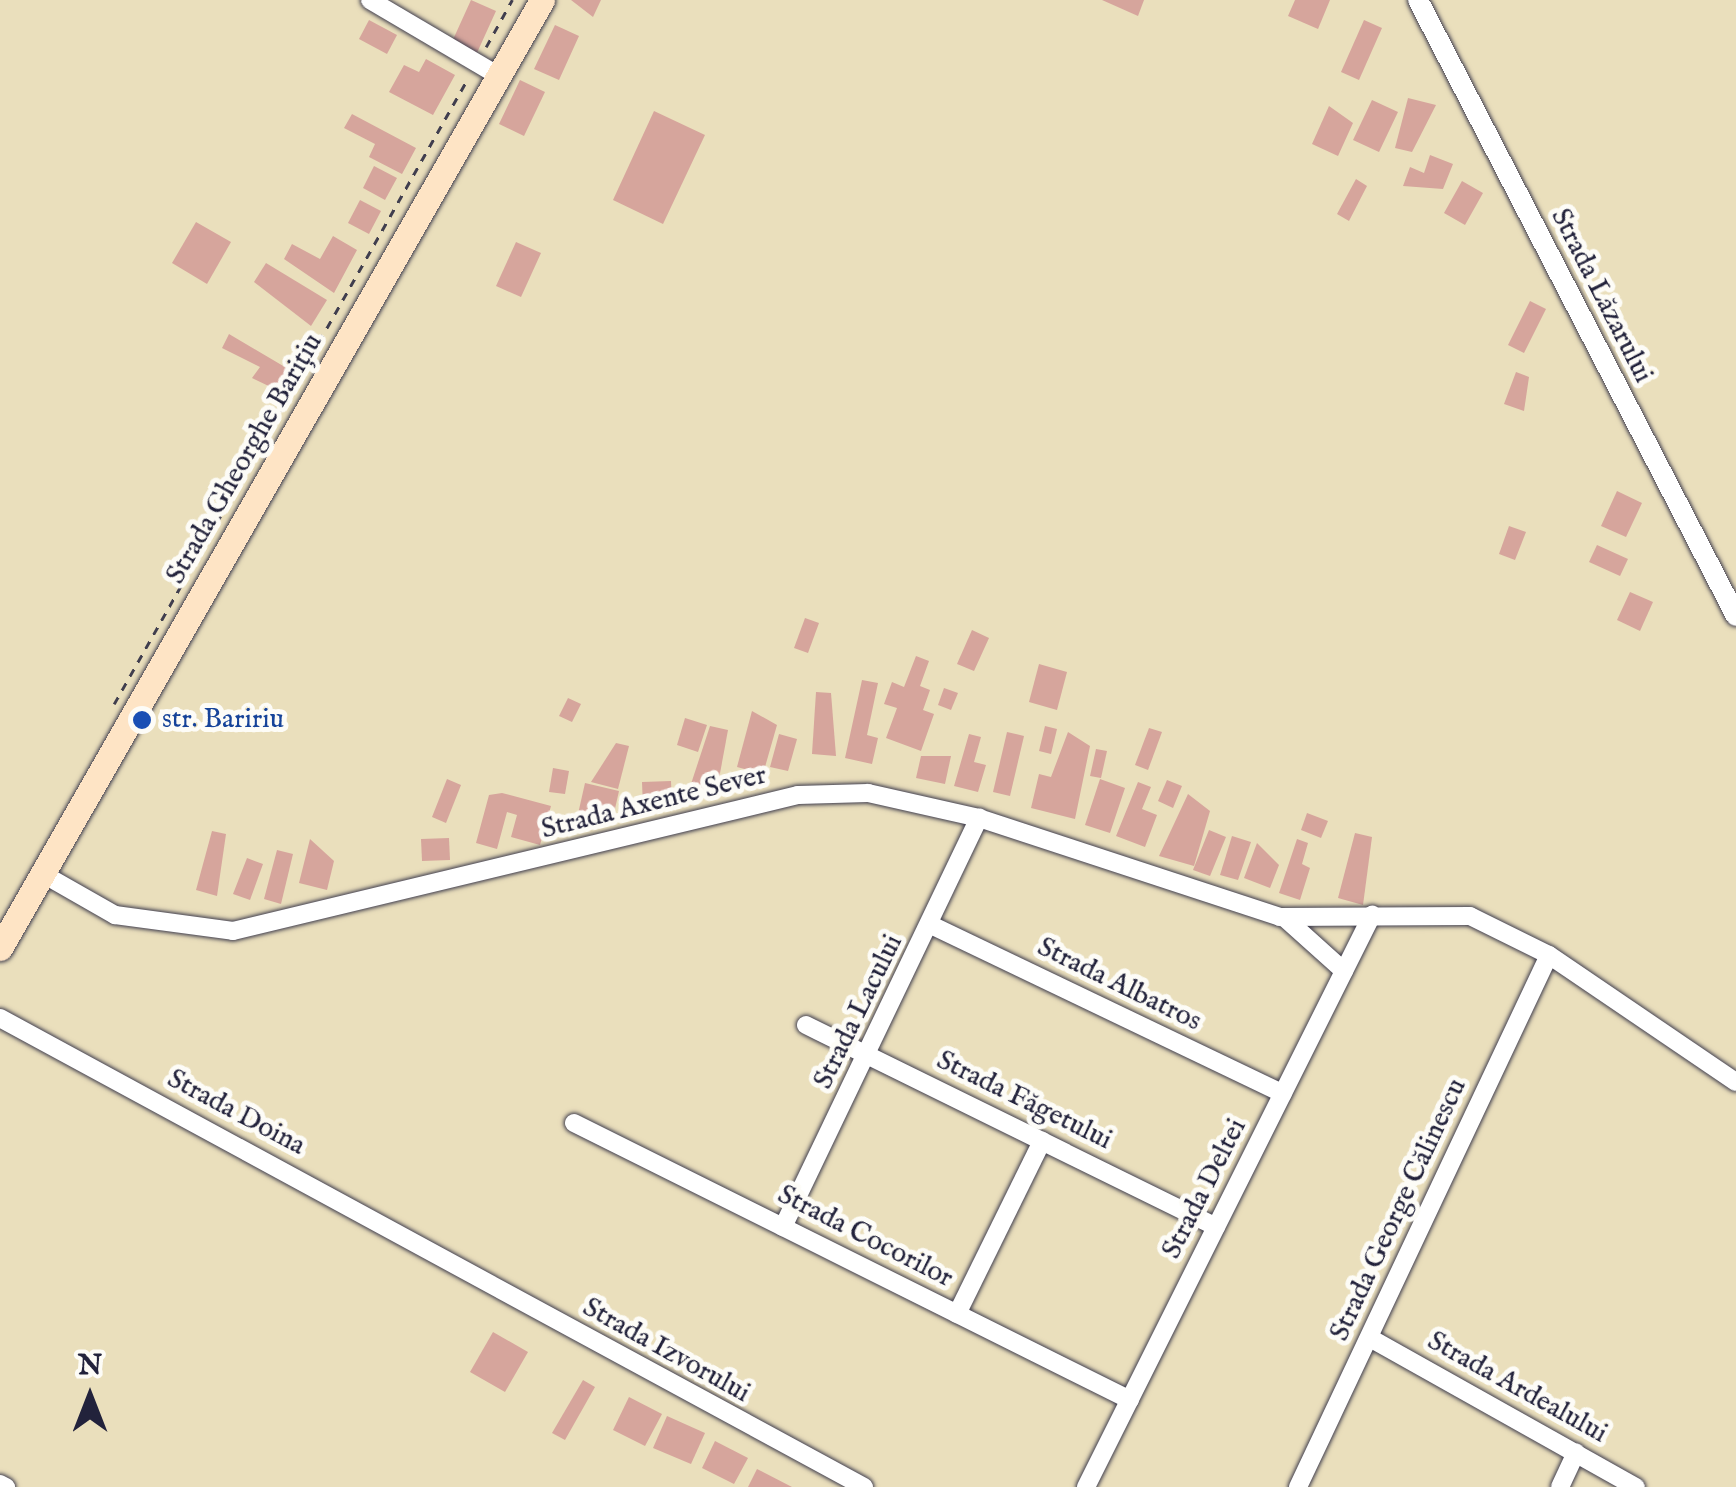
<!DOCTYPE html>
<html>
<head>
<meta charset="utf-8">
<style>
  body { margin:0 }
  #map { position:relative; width:1736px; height:1487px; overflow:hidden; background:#eadfbc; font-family:"IM FELL English",serif }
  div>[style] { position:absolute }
  .building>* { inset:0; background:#d6a59c }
  .path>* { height:2.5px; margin-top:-1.25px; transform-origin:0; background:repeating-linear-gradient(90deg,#403e4e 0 8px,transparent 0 16px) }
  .roads { filter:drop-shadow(0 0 2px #403e4e) drop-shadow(0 0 2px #403e4e) }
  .minor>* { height:18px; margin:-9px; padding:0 9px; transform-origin:9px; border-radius:9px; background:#fff }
  .tertiary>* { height:20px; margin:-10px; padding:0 10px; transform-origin:10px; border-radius:10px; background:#fff }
  .secondary>* { height:25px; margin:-12.5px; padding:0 12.5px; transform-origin:12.5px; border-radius:12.5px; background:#fee4c5 }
  .dots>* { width:28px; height:28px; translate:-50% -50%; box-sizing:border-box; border:5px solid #fdfcf7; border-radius:50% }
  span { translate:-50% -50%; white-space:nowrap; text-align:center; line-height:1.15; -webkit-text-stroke:10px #fdfcf7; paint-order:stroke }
  .street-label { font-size:28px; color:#22223b }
  .transit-label { font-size:28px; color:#164399 }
  .left { translate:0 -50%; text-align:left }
  .north { position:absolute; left:40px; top:1347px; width:100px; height:100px; -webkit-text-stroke:8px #fdfcf7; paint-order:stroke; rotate:0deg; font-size:28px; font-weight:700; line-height:40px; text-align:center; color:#22223b }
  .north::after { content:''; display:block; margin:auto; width:35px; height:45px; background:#22223b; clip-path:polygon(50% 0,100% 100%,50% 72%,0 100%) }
</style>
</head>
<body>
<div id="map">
  <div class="building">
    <i style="clip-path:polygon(471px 0,496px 11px,476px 55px,451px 44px)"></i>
    <i style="clip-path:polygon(571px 0,601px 0,593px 17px)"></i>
    <i style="clip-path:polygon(1102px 0,1144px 0,1138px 16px)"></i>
    <i style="clip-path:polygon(1295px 0,1330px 0,1318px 29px,1288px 16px)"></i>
    <i style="clip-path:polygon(369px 20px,397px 35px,387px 54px,359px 39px)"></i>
    <i style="clip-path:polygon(1364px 20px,1382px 28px,1359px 80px,1341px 72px)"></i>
    <i style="clip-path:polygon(555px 25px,579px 36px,559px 80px,534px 69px)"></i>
    <i style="clip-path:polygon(426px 59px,455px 75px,433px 115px,389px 92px,404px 65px,419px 72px)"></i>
    <i style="clip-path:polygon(520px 80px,545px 92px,524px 136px,499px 124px)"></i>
    <i style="clip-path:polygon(1408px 98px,1436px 105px,1412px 152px,1395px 148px)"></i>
    <i style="clip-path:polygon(1372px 100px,1398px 112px,1379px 152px,1353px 140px)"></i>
    <i style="clip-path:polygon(1329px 106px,1353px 123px,1338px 156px,1312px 144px)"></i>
    <i style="clip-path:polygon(654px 111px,705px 135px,663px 224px,613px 200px)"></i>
    <i style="clip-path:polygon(352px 114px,416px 148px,402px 174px,369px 157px,375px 144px,344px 128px)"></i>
    <i style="clip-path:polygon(1430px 155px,1453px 164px,1443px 189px,1403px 186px,1410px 167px,1424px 173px)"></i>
    <i style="clip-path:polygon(374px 166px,397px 178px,385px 200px,363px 188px)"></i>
    <i style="clip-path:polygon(1356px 179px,1367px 186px,1349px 221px,1337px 214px)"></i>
    <i style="clip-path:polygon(1462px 181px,1483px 193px,1465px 225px,1444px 213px)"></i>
    <i style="clip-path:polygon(360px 200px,381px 211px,369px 234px,348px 223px)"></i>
    <i style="clip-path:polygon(196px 222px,231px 242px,207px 284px,172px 263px)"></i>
    <i style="clip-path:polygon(333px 236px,357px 250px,334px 293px,284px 259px,292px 244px,320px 259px)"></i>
    <i style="clip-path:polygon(516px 242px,541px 253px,521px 297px,496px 286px)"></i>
    <i style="clip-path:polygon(266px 263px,327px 300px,311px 326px,254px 282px)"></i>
    <i style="clip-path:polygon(1530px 301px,1546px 309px,1524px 353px,1508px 345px)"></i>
    <i style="clip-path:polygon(229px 334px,290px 370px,277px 390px,252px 378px,260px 367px,222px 348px)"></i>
    <i style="clip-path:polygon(1516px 372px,1529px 377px,1524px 411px,1504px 404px)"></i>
    <i style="clip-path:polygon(1617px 491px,1642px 503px,1626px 537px,1601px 526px)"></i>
    <i style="clip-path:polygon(1509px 526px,1526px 532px,1515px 560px,1499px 554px)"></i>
    <i style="clip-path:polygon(1597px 545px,1628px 559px,1620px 576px,1589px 562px)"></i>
    <i style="clip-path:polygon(1630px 592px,1653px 602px,1640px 631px,1617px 620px)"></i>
    <i style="clip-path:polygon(805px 618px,819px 623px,808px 653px,794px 648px)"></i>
    <i style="clip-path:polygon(972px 630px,989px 638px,974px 671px,957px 664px)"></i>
    <i style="clip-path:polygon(916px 656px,929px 661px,920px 686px,930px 690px,923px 710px,934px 714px,921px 751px,886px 738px,897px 708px,884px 704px,892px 682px,904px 687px)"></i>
    <i style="clip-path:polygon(1039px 664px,1067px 672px,1057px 710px,1029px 702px)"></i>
    <i style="clip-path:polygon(862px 680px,878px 683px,867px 735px,878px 738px,872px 764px,845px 758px)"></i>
    <i style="clip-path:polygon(944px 688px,958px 693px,951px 710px,938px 705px)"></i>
    <i style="clip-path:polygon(816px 692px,831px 693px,836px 756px,812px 754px)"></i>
    <i style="clip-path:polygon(568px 698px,581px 704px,572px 722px,559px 716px)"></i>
    <i style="clip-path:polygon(752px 711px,777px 725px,763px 774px,737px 767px)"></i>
    <i style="clip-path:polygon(685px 718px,707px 725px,698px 752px,677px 745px)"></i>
    <i style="clip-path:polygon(710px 726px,728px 730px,716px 795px,689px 790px)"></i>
    <i style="clip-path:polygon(1045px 726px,1057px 729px,1051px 754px,1039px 751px)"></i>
    <i style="clip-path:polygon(1149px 728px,1162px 732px,1148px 770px,1135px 765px)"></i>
    <i style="clip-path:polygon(1007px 732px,1024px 736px,1010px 796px,993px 792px)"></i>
    <i style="clip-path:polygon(1068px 732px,1090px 746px,1075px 819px,1031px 808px,1039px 774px,1051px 777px)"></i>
    <i style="clip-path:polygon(779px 734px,797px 739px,788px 771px,770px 767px)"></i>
    <i style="clip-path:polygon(969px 734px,981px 737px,974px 762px,986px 765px,978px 792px,954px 786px)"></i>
    <i style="clip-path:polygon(616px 743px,629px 746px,618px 789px,591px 782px)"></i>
    <i style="clip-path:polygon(1096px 749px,1107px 751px,1101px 778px,1090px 776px)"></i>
    <i style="clip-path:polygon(921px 756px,951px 756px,945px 784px,916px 778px)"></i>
    <i style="clip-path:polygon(553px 768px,569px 771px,565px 794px,549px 792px)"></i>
    <i style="clip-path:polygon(447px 779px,461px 785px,446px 823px,432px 817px)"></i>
    <i style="clip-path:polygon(1100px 779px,1125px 788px,1110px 833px,1085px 825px)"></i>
    <i style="clip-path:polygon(1167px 780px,1182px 786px,1173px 808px,1158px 801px)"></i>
    <i style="clip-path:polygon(671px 781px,672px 806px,643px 807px,642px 782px)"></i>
    <i style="clip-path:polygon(1138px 782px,1151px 787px,1142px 809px,1157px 815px,1145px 847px,1116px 836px)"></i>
    <i style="clip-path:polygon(585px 783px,619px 791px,612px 822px,578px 814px)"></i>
    <i style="clip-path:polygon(502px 793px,551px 806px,540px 845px,511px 837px,517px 815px,507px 812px,497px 849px,476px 843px,489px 795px)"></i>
    <i style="clip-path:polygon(1188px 794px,1210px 811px,1194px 866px,1159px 856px)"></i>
    <i style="clip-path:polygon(1307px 813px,1328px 821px,1321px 838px,1301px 830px)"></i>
    <i style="clip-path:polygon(1209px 830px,1226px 837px,1210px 876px,1193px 870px)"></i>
    <i style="clip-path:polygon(212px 831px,226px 834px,217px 896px,196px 890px)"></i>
    <i style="clip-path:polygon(1355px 833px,1372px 837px,1363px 905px,1338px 898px)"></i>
    <i style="clip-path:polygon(1232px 836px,1251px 842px,1238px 880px,1220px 875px)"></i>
    <i style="clip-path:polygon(449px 838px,450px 860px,422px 861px,421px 839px)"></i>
    <i style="clip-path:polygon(310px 839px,334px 861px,327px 890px,299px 883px)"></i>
    <i style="clip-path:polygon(1297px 839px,1308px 843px,1302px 864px,1310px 868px,1300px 900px,1279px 893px)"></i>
    <i style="clip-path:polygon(1257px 843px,1279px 865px,1270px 888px,1244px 878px)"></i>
    <i style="clip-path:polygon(277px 850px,293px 854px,281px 904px,264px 899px)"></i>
    <i style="clip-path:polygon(247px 858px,263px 864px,250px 900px,233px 894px)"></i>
    <i style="clip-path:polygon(493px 1332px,528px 1352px,505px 1392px,470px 1372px)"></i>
    <i style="clip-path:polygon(583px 1380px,595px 1387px,565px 1440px,552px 1433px)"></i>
    <i style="clip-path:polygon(629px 1397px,662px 1414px,645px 1446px,613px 1430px)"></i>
    <i style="clip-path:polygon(667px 1416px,705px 1433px,691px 1464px,653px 1448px)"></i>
    <i style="clip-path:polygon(715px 1441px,748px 1458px,734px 1484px,702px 1468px)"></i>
    <i style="clip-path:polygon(757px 1469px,792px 1487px,748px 1487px)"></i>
  </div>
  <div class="path">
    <i style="left:486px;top:47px;width:54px;rotate:-61deg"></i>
    <i style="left:114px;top:704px;width:717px;rotate:-60.5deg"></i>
  </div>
  <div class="roads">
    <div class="minor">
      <i style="left:370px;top:0;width:150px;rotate:30.5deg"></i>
      <i style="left:43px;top:874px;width:83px;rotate:29.7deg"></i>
      <i style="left:115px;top:915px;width:119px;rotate:7.7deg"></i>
      <i style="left:233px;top:931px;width:581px;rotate:-13.53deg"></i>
      <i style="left:798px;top:795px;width:70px;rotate:-1.6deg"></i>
      <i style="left:868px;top:793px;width:114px;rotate:12.7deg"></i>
      <i style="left:979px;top:818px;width:317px;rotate:18.2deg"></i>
      <i style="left:1280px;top:917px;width:190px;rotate:-0.3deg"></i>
      <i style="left:1470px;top:916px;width:88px;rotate:26.3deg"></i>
      <i style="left:1549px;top:955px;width:226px;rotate:34.2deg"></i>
      <i style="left:1286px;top:919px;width:78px;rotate:41.9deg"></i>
      <i style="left:931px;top:925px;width:390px;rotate:25.6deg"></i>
      <i style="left:0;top:1018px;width:983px;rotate:28.49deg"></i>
      <i style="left:806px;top:1025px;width:457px;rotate:26.2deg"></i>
      <i style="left:574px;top:1123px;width:621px;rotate:26.48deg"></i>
      <i style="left:783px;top:1227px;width:454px;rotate:-64.4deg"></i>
      <i style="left:957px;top:1314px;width:193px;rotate:-63.8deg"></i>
      <i style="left:1370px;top:1338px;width:305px;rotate:29.3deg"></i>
      <i style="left:0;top:1484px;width:7px;rotate:27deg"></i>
      <i style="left:1086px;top:1487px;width:640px;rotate:-63.43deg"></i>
      <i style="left:1298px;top:1487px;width:588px;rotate:-64.74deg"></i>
      <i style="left:1560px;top:1487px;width:38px;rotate:-65deg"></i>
    </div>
    <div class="tertiary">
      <i style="left:1418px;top:0;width:693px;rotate:62.7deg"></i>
    </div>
    <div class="secondary">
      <i style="left:0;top:948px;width:1092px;rotate:-60.24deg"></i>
    </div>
  </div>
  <div class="dots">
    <i style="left:142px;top:720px;background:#1a4fb4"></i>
  </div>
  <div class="street-label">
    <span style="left:1601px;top:296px;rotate:63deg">Strada Lăzarului</span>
    <span style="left:245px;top:459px;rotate:-60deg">Strada Gheorghe Barițiu</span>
    <span style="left:654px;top:803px;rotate:-14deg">Strada Axente Sever</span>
    <span style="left:1119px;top:985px;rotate:26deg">Strada Albatros</span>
    <span style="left:859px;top:1012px;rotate:-64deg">Strada Lacului</span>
    <span style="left:1024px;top:1101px;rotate:26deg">Strada Făgetului</span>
    <span style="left:236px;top:1113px;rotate:28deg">Strada Doina</span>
    <span style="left:1205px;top:1189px;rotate:-63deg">Strada Deltei</span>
    <span style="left:1399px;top:1210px;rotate:-65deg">Strada George Călinescu</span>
    <span style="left:865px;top:1237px;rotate:27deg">Strada Cocorilor</span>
    <span style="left:666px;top:1351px;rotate:29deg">Strada Izvorului</span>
    <span style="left:1517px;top:1388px;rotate:29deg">Strada Ardealului</span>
  </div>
  <div class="transit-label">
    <span class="left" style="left:162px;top:720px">str. Baririu</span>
  </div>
  <div class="north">N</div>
</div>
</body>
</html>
